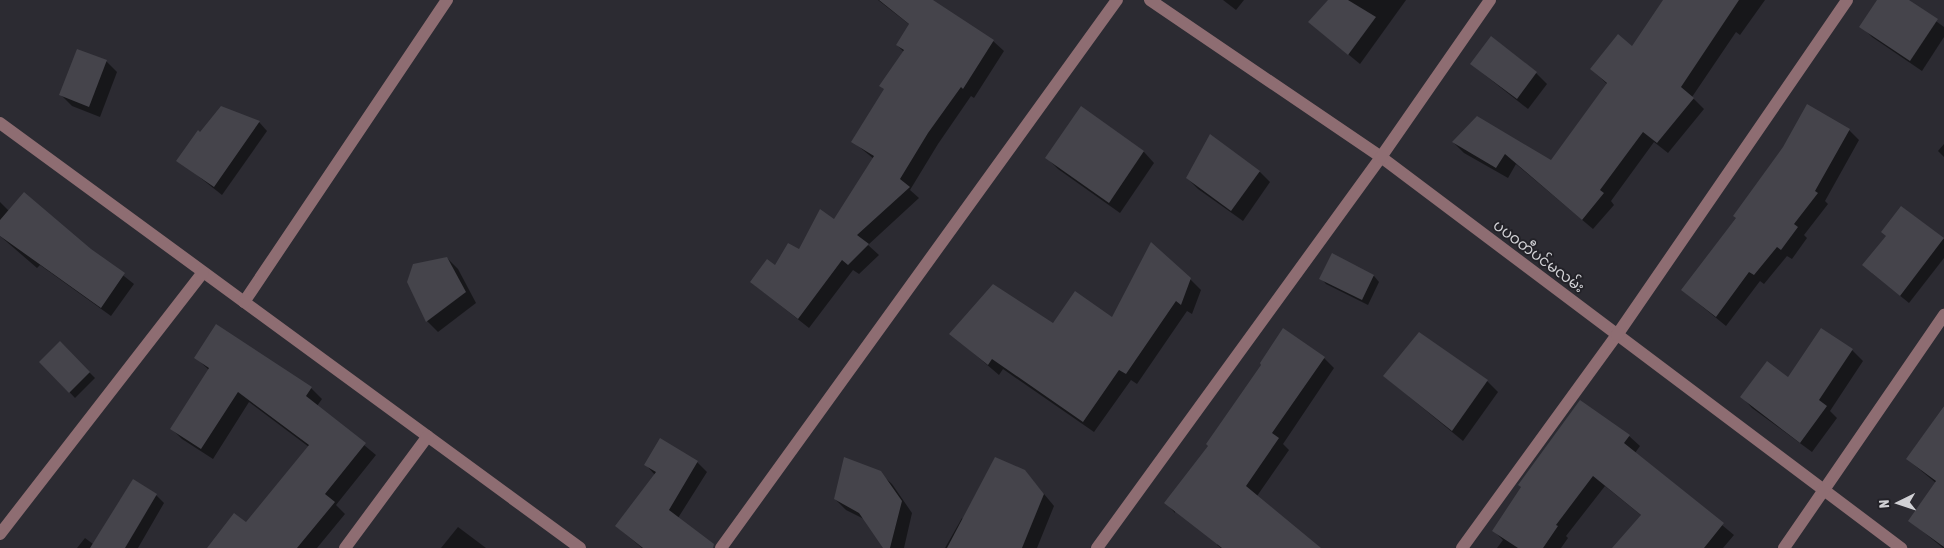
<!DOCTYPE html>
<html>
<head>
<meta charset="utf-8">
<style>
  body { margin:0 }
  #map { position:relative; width:1944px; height:548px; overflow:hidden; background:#2c2b32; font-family:"Asap Condensed","Noto Sans Myanmar",sans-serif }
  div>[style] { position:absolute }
  .shadow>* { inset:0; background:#0007 }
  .building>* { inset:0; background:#45444b }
  .minor>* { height:12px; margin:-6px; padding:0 6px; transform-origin:6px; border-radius:6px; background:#8e6d72 }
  span { translate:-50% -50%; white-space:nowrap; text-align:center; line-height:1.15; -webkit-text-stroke:4px #232228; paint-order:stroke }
  .street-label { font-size:15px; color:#d1d1d5 }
  .north { position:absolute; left:1874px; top:478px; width:50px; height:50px; -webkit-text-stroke:4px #232228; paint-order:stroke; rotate:266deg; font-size:14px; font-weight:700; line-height:20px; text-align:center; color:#d1d1d5 }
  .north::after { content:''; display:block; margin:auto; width:18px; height:22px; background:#d1d1d5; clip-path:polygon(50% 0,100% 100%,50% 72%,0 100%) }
</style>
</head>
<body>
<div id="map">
  <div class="shadow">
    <i style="clip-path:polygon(878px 0,931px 0,993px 41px,1004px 51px,974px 98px,971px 96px,938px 144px,910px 190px,919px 198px,868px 245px,879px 255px,859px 274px,853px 270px,809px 328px,751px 282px,799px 251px,835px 221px,874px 159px,852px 141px,885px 90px,904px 52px,897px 45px,910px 25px)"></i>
    <i style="clip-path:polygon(1223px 0,1244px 0,1236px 10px)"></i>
    <i style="clip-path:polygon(1329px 0,1406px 0,1360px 64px,1321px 32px)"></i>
    <i style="clip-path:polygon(1665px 0,1765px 0,1740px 35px,1736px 32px,1692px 97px,1704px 109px,1668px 153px,1654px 142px,1611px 201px,1614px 205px,1593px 229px,1516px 164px,1508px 178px,1464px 153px,1453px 142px,1551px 162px,1607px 84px,1591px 69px,1633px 48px)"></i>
    <i style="clip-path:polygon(1878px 0,1907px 0,1944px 27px,1944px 37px,1922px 71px,1872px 37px,1861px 26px)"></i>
    <i style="clip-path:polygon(106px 61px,117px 72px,100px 117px,72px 106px,61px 95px)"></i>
    <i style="clip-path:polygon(1471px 64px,1536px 73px,1547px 84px,1528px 109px)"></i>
    <i style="clip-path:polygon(1082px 108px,1144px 152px,1154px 163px,1120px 213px,1058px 169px,1047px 158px)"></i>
    <i style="clip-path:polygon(259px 122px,267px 131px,222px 195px,178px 160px,200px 133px)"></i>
    <i style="clip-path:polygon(1849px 130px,1859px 140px,1825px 201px,1828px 204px,1804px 235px,1807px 238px,1792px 259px,1787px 256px,1764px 284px,1760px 281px,1726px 326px,1682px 290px)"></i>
    <i style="clip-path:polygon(1944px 144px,1944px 157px,1938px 151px)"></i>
    <i style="clip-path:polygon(1260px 172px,1270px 182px,1243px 221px,1198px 189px,1187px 178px)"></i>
    <i style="clip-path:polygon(0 202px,9px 211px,91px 250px,134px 284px,111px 316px,40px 265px,37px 268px,0 236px)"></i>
    <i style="clip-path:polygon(1901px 207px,1944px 239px,1944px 258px,1909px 303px,1872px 273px)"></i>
    <i style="clip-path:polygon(447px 258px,458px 269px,476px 303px,438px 332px,427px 321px,408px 282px)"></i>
    <i style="clip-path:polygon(1374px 276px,1379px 282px,1368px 305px,1326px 284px,1321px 278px)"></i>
    <i style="clip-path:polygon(1190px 279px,1201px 290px,1192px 314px,1187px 311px,1137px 384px,1131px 380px,1094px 432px,1003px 369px,999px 375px,951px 334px,1112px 319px)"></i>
    <i style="clip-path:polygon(216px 326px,311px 388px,322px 399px,317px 406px,376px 455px,336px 505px,345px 514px,317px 548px,212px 548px,246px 524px,309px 447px,249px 402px,213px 459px,182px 439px,172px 429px,209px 370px,196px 358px)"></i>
    <i style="clip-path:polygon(1821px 330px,1852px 350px,1863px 361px,1830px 411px,1837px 418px,1812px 452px,1752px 408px,1742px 397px,1788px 379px)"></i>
    <i style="clip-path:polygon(60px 343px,95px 378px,75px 398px,41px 362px)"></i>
    <i style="clip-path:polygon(1324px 358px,1334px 368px,1283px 444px,1289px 450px,1257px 496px,1319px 548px,1221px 548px,1217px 545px,1218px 543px,1175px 510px,1175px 513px,1166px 503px)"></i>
    <i style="clip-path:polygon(1384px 376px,1487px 381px,1498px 392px,1463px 441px)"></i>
    <i style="clip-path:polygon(1944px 406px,1944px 548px,1943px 548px,1910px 521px,1936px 483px,1907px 459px)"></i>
    <i style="clip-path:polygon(1629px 436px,1640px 446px,1635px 453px,1734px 535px,1723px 548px,1614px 548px,1642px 516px,1605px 486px,1566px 536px,1568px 538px,1561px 548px,1497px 548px,1503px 540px,1494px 531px)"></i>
    <i style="clip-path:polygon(661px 440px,697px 462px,707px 472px,678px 518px,713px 548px,642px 548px,616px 526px,655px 475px,646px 465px)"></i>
    <i style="clip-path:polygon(1025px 471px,1054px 506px,1037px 548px,945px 548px,962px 518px,964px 520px)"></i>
    <i style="clip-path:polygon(880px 473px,892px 484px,912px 513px,904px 548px,885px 548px,866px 520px,846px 510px,835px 499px)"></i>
    <i style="clip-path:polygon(156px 495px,164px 503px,138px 548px,77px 548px,85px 538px,93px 544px)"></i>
    <i style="clip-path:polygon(458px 527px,486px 548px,441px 548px)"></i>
  </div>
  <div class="building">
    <i style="clip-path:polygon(879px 0,933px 0,994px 40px,963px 89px,961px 87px,928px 133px,900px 179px,910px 187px,857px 235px,869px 244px,848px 265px,842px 260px,798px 319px,750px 282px,767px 259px,775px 265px,788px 243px,799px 249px,820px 209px,834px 219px,874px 156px,851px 142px,884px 89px,879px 86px,904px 50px,896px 45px,909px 24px)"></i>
    <i style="clip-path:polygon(1328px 0,1348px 0,1376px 17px,1348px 55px,1308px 22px)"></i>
    <i style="clip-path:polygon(1663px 0,1739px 0,1681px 87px,1694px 98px,1657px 143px,1643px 132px,1600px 190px,1604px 193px,1582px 220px,1505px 154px,1496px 168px,1452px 142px,1477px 116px,1551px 160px,1607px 83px,1590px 69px,1618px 34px,1632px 46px)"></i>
    <i style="clip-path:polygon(1877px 0,1909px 0,1938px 19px,1910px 61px,1859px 27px)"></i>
    <i style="clip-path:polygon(1491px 36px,1537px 72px,1517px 99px,1470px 64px)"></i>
    <i style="clip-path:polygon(77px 49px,107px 60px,89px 107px,59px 95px)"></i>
    <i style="clip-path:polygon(1807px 104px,1850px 129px,1815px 191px,1818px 193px,1794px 224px,1798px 227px,1781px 250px,1777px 247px,1754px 275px,1749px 272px,1716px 317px,1681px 290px,1736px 218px,1733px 216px,1783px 147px)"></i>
    <i style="clip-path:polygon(221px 106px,260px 121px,214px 187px,176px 161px,198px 130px,200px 132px)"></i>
    <i style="clip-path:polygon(1081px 106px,1144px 151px,1109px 203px,1045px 158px)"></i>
    <i style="clip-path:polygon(1210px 134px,1260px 171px,1231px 211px,1186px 178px)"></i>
    <i style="clip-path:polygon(24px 192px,91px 249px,125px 273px,101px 308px,0 236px,0 220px)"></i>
    <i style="clip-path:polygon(1901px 206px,1944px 238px,1900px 296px,1862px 265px,1886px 236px,1881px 232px)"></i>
    <i style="clip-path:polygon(1151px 242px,1191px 278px,1181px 305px,1176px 301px,1126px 374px,1119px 370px,1083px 422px,992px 359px,988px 365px,949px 334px,993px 284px,1053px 323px,1075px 291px,1112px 317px)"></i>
    <i style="clip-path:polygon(1332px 253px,1374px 275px,1362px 300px,1319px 279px)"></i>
    <i style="clip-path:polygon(447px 257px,466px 292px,426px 322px,407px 282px,413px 264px)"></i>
    <i style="clip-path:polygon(216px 324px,312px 387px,306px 396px,366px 443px,325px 494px,335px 502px,297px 548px,207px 548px,234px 513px,246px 522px,309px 445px,238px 392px,201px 449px,170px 429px,209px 368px,194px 358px)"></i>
    <i style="clip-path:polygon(1283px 328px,1325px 357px,1272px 433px,1279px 438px,1246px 486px,1321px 548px,1222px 548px,1164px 503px,1208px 446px,1206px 444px,1261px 365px,1260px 363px)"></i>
    <i style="clip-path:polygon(1821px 328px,1853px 349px,1819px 400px,1827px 406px,1800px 443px,1740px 397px,1767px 361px,1788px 377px)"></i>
    <i style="clip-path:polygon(1419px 332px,1488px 380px,1452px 431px,1383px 376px)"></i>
    <i style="clip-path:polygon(60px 341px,90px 372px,69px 393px,39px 362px)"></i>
    <i style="clip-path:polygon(1580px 400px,1630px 435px,1624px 443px,1724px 523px,1704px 548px,1612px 548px,1641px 515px,1593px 476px,1556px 525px,1558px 526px,1543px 548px,1518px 548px,1492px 531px,1521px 487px,1518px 485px)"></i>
    <i style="clip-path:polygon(1944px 406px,1944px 547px,1908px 521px,1936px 481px,1906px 459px)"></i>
    <i style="clip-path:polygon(660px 438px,698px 461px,669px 510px,714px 544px,713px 548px,643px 548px,615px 526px,656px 472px,644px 465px)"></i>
    <i style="clip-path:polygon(844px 457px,881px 471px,902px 501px,890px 548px,883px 548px,859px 513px,834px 499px)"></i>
    <i style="clip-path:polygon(995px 457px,1025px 470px,1044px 494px,1022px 548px,947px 548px)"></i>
    <i style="clip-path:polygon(133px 479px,157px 494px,125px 548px,90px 548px)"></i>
  </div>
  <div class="minor">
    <i style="left:1150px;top:0;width:279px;rotate:34.2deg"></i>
    <i style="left:1381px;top:157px;width:651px;rotate:36.94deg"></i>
    <i style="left:0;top:123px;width:719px;rotate:36.23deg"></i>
    <i style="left:244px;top:302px;width:364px;rotate:-56.1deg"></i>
    <i style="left:0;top:534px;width:331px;rotate:-52.2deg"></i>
    <i style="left:345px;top:548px;width:139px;rotate:-53.5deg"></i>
    <i style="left:721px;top:548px;width:676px;rotate:-54.15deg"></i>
    <i style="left:1097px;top:548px;width:483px;rotate:-54deg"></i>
    <i style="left:1381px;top:157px;width:191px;rotate:-55.2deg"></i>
    <i style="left:1462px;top:548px;width:263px;rotate:-54deg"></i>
    <i style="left:1617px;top:335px;width:406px;rotate:-55.5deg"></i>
    <i style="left:1784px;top:548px;width:283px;rotate:-55.5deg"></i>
  </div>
  <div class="street-label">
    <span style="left:1539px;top:256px;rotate:37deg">ပပဝတီပင်မလမ်း</span>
  </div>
  <div class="north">N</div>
</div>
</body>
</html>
